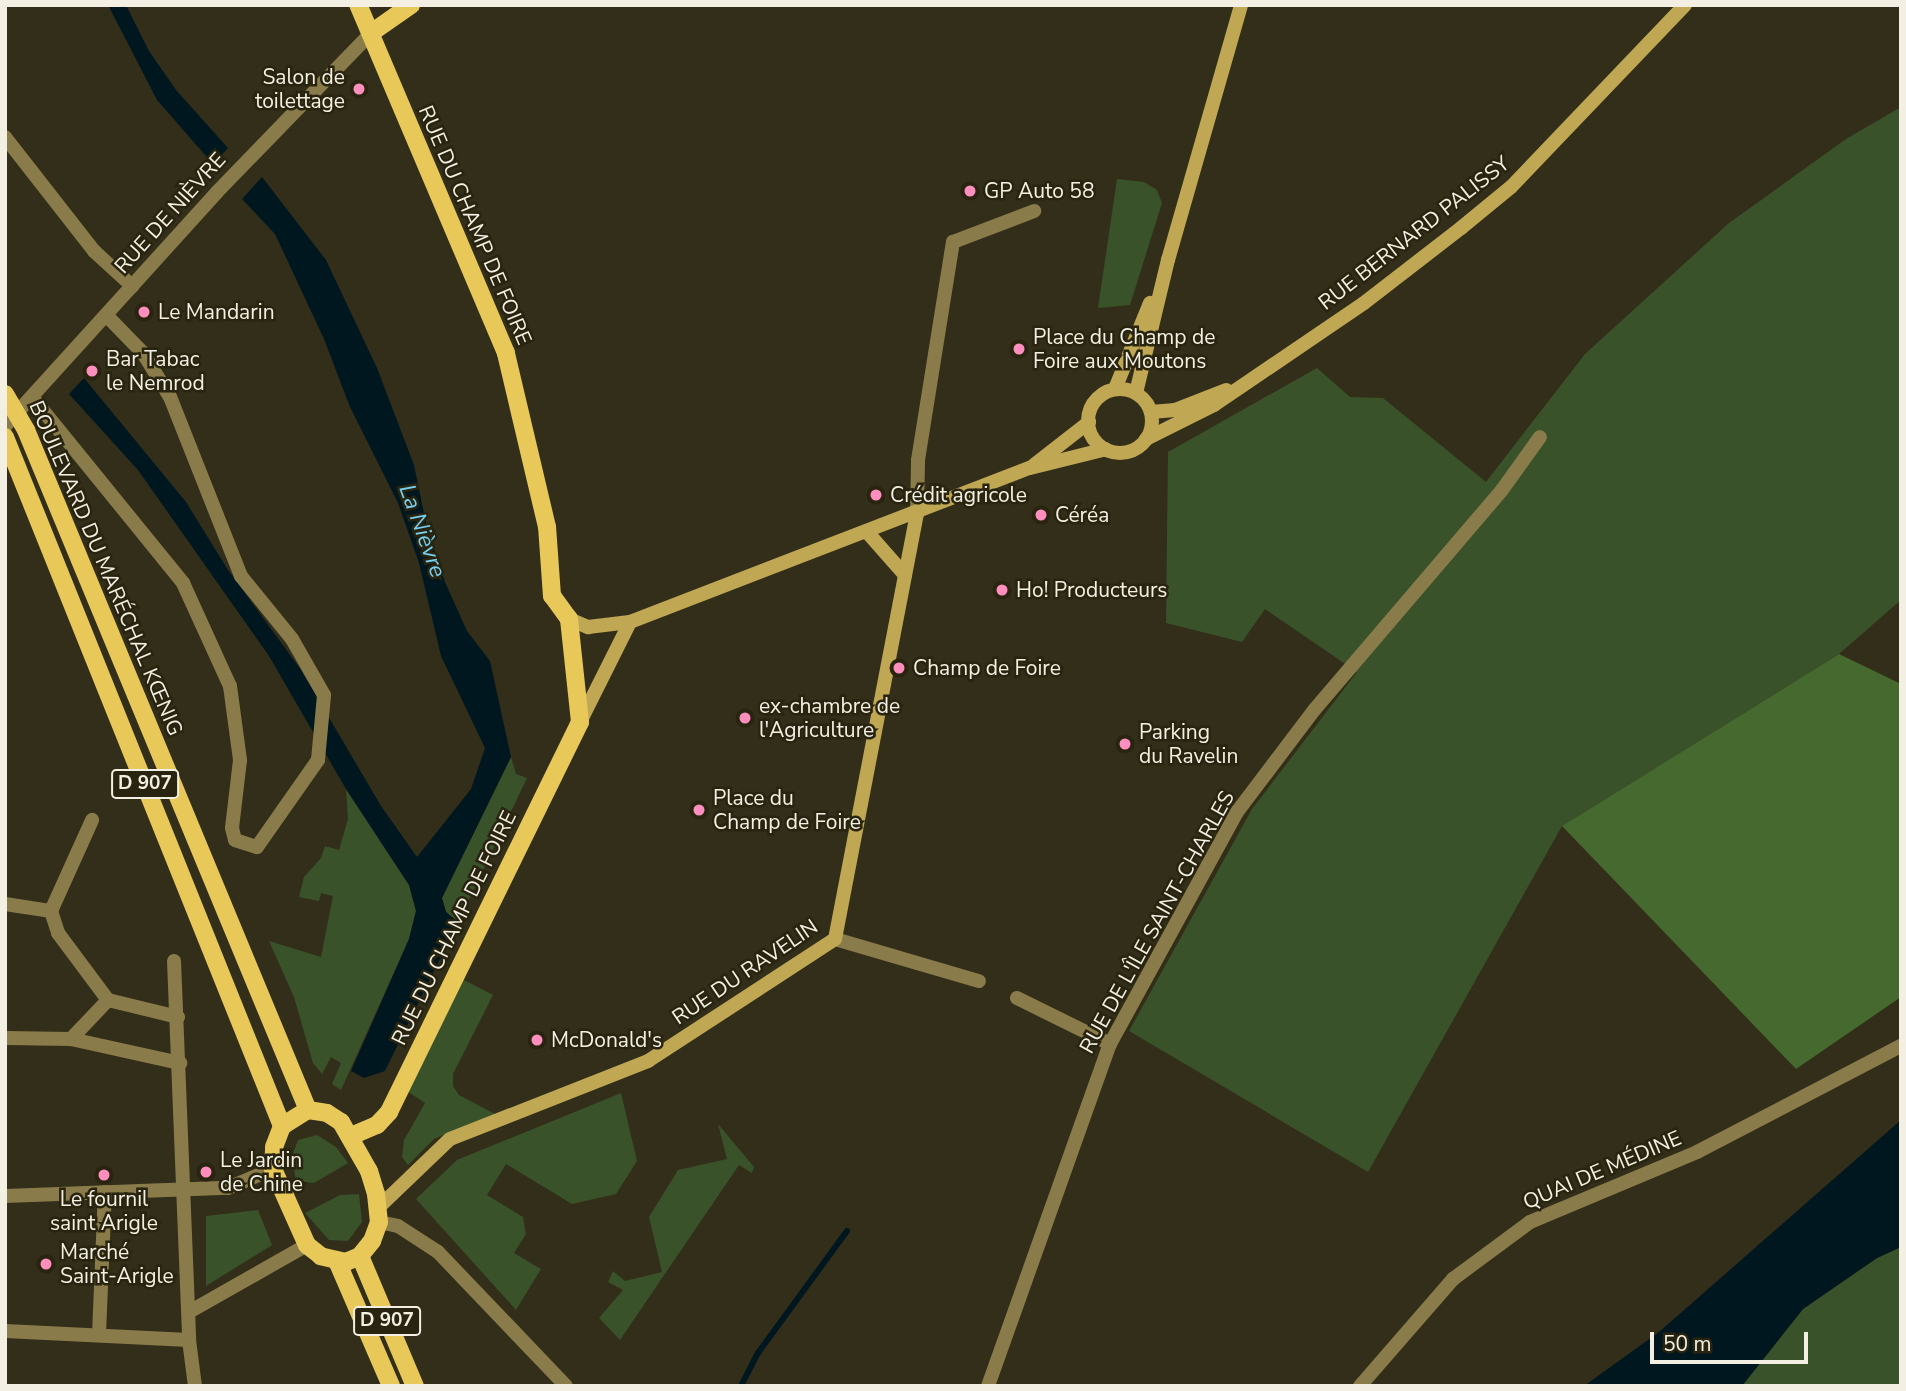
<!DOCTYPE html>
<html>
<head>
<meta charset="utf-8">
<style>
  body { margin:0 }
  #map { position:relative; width:1906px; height:1391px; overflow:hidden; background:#332e19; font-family:"Nunito Sans",sans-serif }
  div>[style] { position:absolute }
  .green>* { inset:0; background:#39522a }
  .forest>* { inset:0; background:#45692e }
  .water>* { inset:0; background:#001720 }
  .stream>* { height:6px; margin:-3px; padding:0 3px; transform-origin:3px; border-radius:3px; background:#001720 }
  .street>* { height:14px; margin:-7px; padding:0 7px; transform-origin:7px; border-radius:7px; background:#8a7b4a }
  .secondary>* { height:14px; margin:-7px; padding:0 7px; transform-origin:7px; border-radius:7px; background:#bfa754 }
  .secondary>.ring { margin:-7px; padding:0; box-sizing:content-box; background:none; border:14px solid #bfa754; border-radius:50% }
  .primary>* { height:18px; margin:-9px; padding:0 9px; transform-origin:9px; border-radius:9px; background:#e7c859 }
  .primary-bridge>* { height:18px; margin:-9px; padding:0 9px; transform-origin:9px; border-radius:9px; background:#e7c859 }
  .dots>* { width:19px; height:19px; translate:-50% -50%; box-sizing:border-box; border:4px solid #29240f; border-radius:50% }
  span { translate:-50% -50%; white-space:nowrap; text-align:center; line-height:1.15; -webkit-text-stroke:5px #29240f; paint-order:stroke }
  .shield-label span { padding:2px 5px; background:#29240f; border:2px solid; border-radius:5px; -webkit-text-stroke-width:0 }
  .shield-label { font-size:19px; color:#f3f0e3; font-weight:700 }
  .poi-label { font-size:21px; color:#f3f0e3 }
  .right { translate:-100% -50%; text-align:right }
  .left { translate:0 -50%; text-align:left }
  .street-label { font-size:21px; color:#f3f0e3 }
  .water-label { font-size:23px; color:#74d1f4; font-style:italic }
  .frame { position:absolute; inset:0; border:7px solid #f3f0e3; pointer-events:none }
  .scale { position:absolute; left:1650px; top:1332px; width:158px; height:32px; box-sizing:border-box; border:4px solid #f3f0e3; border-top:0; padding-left:9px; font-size:21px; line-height:24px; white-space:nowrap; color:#f3f0e3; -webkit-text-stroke:5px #29240f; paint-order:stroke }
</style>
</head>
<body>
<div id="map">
  <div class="green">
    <i style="clip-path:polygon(1901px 107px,1901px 600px,1839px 654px,1562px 826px,1368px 1172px,1129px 1031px,1252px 809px,1357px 672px,1265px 609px,1242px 642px,1166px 623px,1168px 452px,1317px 368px,1350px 397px,1383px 398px,1486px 482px,1585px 354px,1729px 223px,1846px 139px)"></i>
    <i style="clip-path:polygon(1117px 179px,1144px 182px,1157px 190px,1162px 203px,1130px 305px,1098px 308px)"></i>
    <i style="clip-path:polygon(511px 757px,516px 774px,527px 778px,458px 922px,446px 912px,442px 898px)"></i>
    <i style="clip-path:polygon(346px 789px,409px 885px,416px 911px,409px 939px,341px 1090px,332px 1084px,341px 1063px,331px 1057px,322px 1074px,313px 1063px,294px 997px,269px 941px,321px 957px,333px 896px,321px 893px,319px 901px,299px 897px,304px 877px,321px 858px,325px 846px,339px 850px,348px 819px)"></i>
    <i style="clip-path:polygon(460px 978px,493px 995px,453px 1074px,453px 1086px,459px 1095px,495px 1114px,434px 1139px,408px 1165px,402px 1157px,404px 1140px,425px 1103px,407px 1091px)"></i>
    <i style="clip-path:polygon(621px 1093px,637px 1161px,616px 1194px,572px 1204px,506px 1164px,487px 1195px,523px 1217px,526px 1234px,514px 1253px,541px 1269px,516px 1310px,416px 1199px,457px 1160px)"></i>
    <i style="clip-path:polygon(718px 1124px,754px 1167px,752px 1173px,739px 1165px,620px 1340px,599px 1318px,623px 1290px,608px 1282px,613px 1271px,625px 1281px,662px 1272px,649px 1217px,678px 1170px,727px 1159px)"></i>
    <i style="clip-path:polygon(317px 1135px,336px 1147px,348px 1163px,314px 1183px,296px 1181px,292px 1156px,298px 1140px)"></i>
    <i style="clip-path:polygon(359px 1194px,362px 1222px,348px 1241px,329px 1240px,305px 1213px,340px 1195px)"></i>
    <i style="clip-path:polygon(258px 1210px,272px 1245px,206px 1286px,206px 1216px)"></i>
    <i style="clip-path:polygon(1901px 1247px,1901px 1386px,1742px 1386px,1803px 1309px,1877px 1258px)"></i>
  </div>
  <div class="forest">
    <i style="clip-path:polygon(1839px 654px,1901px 684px,1901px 997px,1796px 1069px,1562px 826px)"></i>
  </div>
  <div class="water">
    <i style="clip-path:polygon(108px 5px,126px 5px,149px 51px,176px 90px,228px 148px,213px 164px,157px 100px)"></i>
    <i style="clip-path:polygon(262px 177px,326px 260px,377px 368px,414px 465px,428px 532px,445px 582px,467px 631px,490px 661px,511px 757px,442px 898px,446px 912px,458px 922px,385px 1071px,364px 1078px,351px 1071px,409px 939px,416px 911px,409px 885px,346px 789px,269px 656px,138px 470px,69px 394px,84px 378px,186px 502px,228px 570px,301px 670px,381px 806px,417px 857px,471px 789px,485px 748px,441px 656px,419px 563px,398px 503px,350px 407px,324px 339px,275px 234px,242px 199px)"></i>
    <i style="clip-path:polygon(1901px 1120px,1901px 1247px,1877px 1258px,1803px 1309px,1742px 1386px,1584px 1386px,1659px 1332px)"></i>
  </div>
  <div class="stream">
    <i style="left:741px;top:1386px;width:37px;rotate:-63deg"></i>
    <i style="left:758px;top:1353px;width:151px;rotate:-53.9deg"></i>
  </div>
  <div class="street">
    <i style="left:5px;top:137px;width:145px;rotate:52deg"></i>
    <i style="left:94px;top:251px;width:52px;rotate:42.6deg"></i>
    <i style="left:32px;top:397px;width:240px;rotate:50.9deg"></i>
    <i style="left:183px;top:583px;width:113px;rotate:65.5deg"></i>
    <i style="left:230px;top:686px;width:75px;rotate:82.3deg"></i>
    <i style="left:240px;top:760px;width:68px;rotate:96.7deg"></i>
    <i style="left:232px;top:828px;width:12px;rotate:76deg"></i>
    <i style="left:235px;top:840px;width:23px;rotate:18deg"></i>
    <i style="left:257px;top:847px;width:106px;rotate:-55deg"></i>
    <i style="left:318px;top:760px;width:65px;rotate:-84.7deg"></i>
    <i style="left:324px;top:695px;width:64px;rotate:-119.7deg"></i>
    <i style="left:292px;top:639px;width:81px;rotate:-129deg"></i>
    <i style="left:241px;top:576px;width:193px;rotate:-111.6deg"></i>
    <i style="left:170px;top:397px;width:52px;rotate:-121.5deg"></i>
    <i style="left:143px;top:353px;width:53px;rotate:-134.2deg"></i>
    <i style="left:5px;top:426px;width:316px;rotate:-47.8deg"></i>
    <i style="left:217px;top:192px;width:221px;rotate:-45.9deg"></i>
    <i style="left:917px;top:514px;width:54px;rotate:-88.9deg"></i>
    <i style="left:918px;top:460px;width:221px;rotate:-80.9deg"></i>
    <i style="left:953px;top:242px;width:87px;rotate:-20.9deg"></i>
    <i style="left:5px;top:904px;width:47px;rotate:8.7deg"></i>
    <i style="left:51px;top:911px;width:23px;rotate:72deg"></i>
    <i style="left:58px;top:933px;width:84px;rotate:53.3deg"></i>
    <i style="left:51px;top:911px;width:100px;rotate:-65.7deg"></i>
    <i style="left:835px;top:939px;width:150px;rotate:16.3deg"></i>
    <i style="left:174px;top:961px;width:379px;rotate:87.7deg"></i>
    <i style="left:189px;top:1340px;width:46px;rotate:82.6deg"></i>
    <i style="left:1017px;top:998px;width:104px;rotate:26.3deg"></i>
    <i style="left:178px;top:1017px;width:72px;rotate:-166.3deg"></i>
    <i style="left:108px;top:1000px;width:54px;rotate:133.5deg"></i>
    <i style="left:71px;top:1039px;width:112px;rotate:12.4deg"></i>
    <i style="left:5px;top:1038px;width:66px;rotate:0.9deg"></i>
    <i style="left:5px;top:1196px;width:223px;rotate:-2.1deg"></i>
    <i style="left:228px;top:1188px;width:49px;rotate:-22.9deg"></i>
    <i style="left:379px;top:1222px;width:19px;rotate:12deg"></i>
    <i style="left:398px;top:1226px;width:48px;rotate:33deg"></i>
    <i style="left:438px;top:1252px;width:185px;rotate:46.3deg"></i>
    <i style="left:189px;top:1312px;width:136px;rotate:-29.6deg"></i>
    <i style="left:5px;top:1331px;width:184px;rotate:2.8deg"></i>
    <i style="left:99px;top:1334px;width:142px;rotate:-87.6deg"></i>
    <i style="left:988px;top:1386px;width:363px;rotate:-70.4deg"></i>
    <i style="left:1110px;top:1044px;width:264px;rotate:-61.3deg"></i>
    <i style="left:1237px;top:812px;width:129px;rotate:-52.9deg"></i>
    <i style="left:1315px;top:709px;width:288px;rotate:-49.5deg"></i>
    <i style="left:1502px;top:490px;width:65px;rotate:-54.4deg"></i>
    <i style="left:1360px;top:1386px;width:142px;rotate:-49deg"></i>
    <i style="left:1453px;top:1279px;width:96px;rotate:-36.5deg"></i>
    <i style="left:1530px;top:1222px;width:181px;rotate:-22.7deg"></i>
    <i style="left:1697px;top:1152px;width:230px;rotate:-27.5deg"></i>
  </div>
  <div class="secondary">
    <i style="left:1115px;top:389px;width:93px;rotate:-67.9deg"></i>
    <i class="ring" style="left:1088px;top:389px;width:50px;height:50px"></i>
    <i style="left:1136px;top:393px;width:137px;rotate:-76.5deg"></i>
    <i style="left:1168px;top:260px;width:265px;rotate:-74deg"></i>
    <i style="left:1151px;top:412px;width:24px;rotate:-5deg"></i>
    <i style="left:1175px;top:410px;width:55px;rotate:-21.4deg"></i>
    <i style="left:1146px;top:439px;width:76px;rotate:-26.6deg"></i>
    <i style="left:1214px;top:405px;width:181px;rotate:-34.2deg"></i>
    <i style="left:1364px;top:303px;width:123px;rotate:-37.7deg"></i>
    <i style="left:1461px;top:228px;width:65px;rotate:-39.4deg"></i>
    <i style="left:1511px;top:187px;width:252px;rotate:-46.3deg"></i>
    <i style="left:1034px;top:465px;width:70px;rotate:-38deg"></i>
    <i style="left:868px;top:533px;width:56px;rotate:48.6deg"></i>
    <i style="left:569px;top:619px;width:21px;rotate:23deg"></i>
    <i style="left:588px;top:627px;width:42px;rotate:-6.8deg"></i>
    <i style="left:630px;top:622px;width:429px;rotate:-21.1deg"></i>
    <i style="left:1030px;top:468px;width:78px;rotate:-14deg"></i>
    <i style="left:580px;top:722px;width:112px;rotate:-63.4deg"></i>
    <i style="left:379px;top:1207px;width:98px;rotate:-43.8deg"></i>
    <i style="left:450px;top:1139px;width:213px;rotate:-21.5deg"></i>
    <i style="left:648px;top:1061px;width:223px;rotate:-33.1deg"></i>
    <i style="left:835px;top:939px;width:433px;rotate:-79.1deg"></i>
  </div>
  <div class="primary">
    <i style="left:371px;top:33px;width:49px;rotate:-35deg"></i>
    <i style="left:26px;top:430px;width:736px;rotate:67.48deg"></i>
    <i style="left:5px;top:437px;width:743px;rotate:68.1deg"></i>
    <i style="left:308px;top:1110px;width:19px;rotate:9deg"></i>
    <i style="left:327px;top:1113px;width:17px;rotate:33deg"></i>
    <i style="left:341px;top:1122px;width:56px;rotate:60.3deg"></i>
    <i style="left:369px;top:1171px;width:24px;rotate:73deg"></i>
    <i style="left:376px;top:1194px;width:28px;rotate:84deg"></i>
    <i style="left:379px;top:1222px;width:20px;rotate:110deg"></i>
    <i style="left:372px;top:1241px;width:19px;rotate:129deg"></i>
    <i style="left:360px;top:1256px;width:15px;rotate:157deg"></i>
    <i style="left:346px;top:1262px;width:26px;rotate:-167deg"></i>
    <i style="left:321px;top:1256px;width:18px;rotate:-142deg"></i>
    <i style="left:307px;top:1245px;width:83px;rotate:-114.1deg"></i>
    <i style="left:273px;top:1169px;width:22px;rotate:-87deg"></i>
    <i style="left:274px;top:1147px;width:22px;rotate:-69deg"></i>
    <i style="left:282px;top:1126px;width:31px;rotate:-32deg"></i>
    <i style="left:351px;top:1136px;width:28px;rotate:-23deg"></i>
    <i style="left:377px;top:1125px;width:18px;rotate:-47deg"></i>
    <i style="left:389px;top:1112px;width:434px;rotate:-63.9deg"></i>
    <i style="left:580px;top:722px;width:104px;rotate:-96.1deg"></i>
    <i style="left:569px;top:619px;width:29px;rotate:-126deg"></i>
    <i style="left:552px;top:596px;width:69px;rotate:-94.1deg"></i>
    <i style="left:547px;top:527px;width:179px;rotate:-103.3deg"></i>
    <i style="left:506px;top:353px;width:378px;rotate:-113deg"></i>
    <i style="left:360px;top:1256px;width:141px;rotate:67.1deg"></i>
    <i style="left:337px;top:1261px;width:136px;rotate:66.6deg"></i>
  </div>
  <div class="primary-bridge">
    <i style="left:5px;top:394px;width:42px;rotate:59.7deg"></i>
  </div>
  <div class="dots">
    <i style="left:359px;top:89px;background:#fd8ebe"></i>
    <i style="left:970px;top:191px;background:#fd8ebe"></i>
    <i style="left:144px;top:312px;background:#fd8ebe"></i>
    <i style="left:1019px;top:349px;background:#fd8ebe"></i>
    <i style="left:92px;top:371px;background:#fd8ebe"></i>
    <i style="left:876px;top:495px;background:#fd8ebe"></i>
    <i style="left:1041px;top:515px;background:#fd8ebe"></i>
    <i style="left:1002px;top:590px;background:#fd8ebe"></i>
    <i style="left:899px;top:668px;background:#fd8ebe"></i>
    <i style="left:745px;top:718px;background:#fd8ebe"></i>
    <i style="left:1125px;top:744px;background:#fd8ebe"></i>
    <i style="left:699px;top:810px;background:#fd8ebe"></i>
    <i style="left:537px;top:1040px;background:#fd8ebe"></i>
    <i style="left:206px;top:1172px;background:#fd8ebe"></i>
    <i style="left:104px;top:1175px;background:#fd8ebe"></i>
    <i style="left:46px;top:1264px;background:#fd8ebe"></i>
  </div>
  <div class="shield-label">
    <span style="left:145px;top:784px">D 907</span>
    <span style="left:387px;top:1321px">D 907</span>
  </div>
  <div class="poi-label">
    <span class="right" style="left:345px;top:89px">Salon de<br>toilettage</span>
    <span class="left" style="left:984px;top:191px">GP Auto 58</span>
    <span class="left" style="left:158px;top:312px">Le Mandarin</span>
    <span class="left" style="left:1033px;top:349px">Place du Champ de<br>Foire aux Moutons</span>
    <span class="left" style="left:106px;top:371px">Bar Tabac<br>le Nemrod</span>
    <span class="left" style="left:890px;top:495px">Crédit agricole</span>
    <span class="left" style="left:1055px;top:515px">Céréa</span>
    <span class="left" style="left:1016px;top:590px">Ho! Producteurs</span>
    <span class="left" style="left:913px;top:668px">Champ de Foire</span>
    <span class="left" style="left:759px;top:718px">ex-chambre de<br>l'Agriculture</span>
    <span class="left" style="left:1139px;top:744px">Parking<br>du Ravelin</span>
    <span class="left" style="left:713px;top:810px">Place du<br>Champ de Foire</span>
    <span class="left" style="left:551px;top:1040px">McDonald's</span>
    <span class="left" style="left:220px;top:1172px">Le Jardin<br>de Chine</span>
    <span style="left:104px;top:1211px">Le fournil<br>saint Arigle</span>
    <span class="left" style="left:60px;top:1264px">Marché<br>Saint-Arigle</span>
  </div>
  <div class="street-label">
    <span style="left:170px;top:213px;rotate:-48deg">RUE DE NIÈVRE</span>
    <span style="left:475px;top:225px;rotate:67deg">RUE DU CHAMP DE FOIRE</span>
    <span style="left:1414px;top:233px;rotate:-38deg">RUE BERNARD PALISSY</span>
    <span style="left:106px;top:568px;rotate:67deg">BOULEVARD DU MARÉCHAL KŒNIG</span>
    <span style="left:1157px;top:922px;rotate:-61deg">RUE DE L'ÎLE SAINT-CHARLES</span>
    <span style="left:454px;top:928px;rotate:-64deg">RUE DU CHAMP DE FOIRE</span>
    <span style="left:745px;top:972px;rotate:-34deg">RUE DU RAVELIN</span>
    <span style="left:1602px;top:1170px;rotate:-23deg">QUAI DE MÉDINE</span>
  </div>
  <div class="water-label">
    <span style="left:422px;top:531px;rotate:70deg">La Nièvre</span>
  </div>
  <div class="frame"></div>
  <div class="scale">50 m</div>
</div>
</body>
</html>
